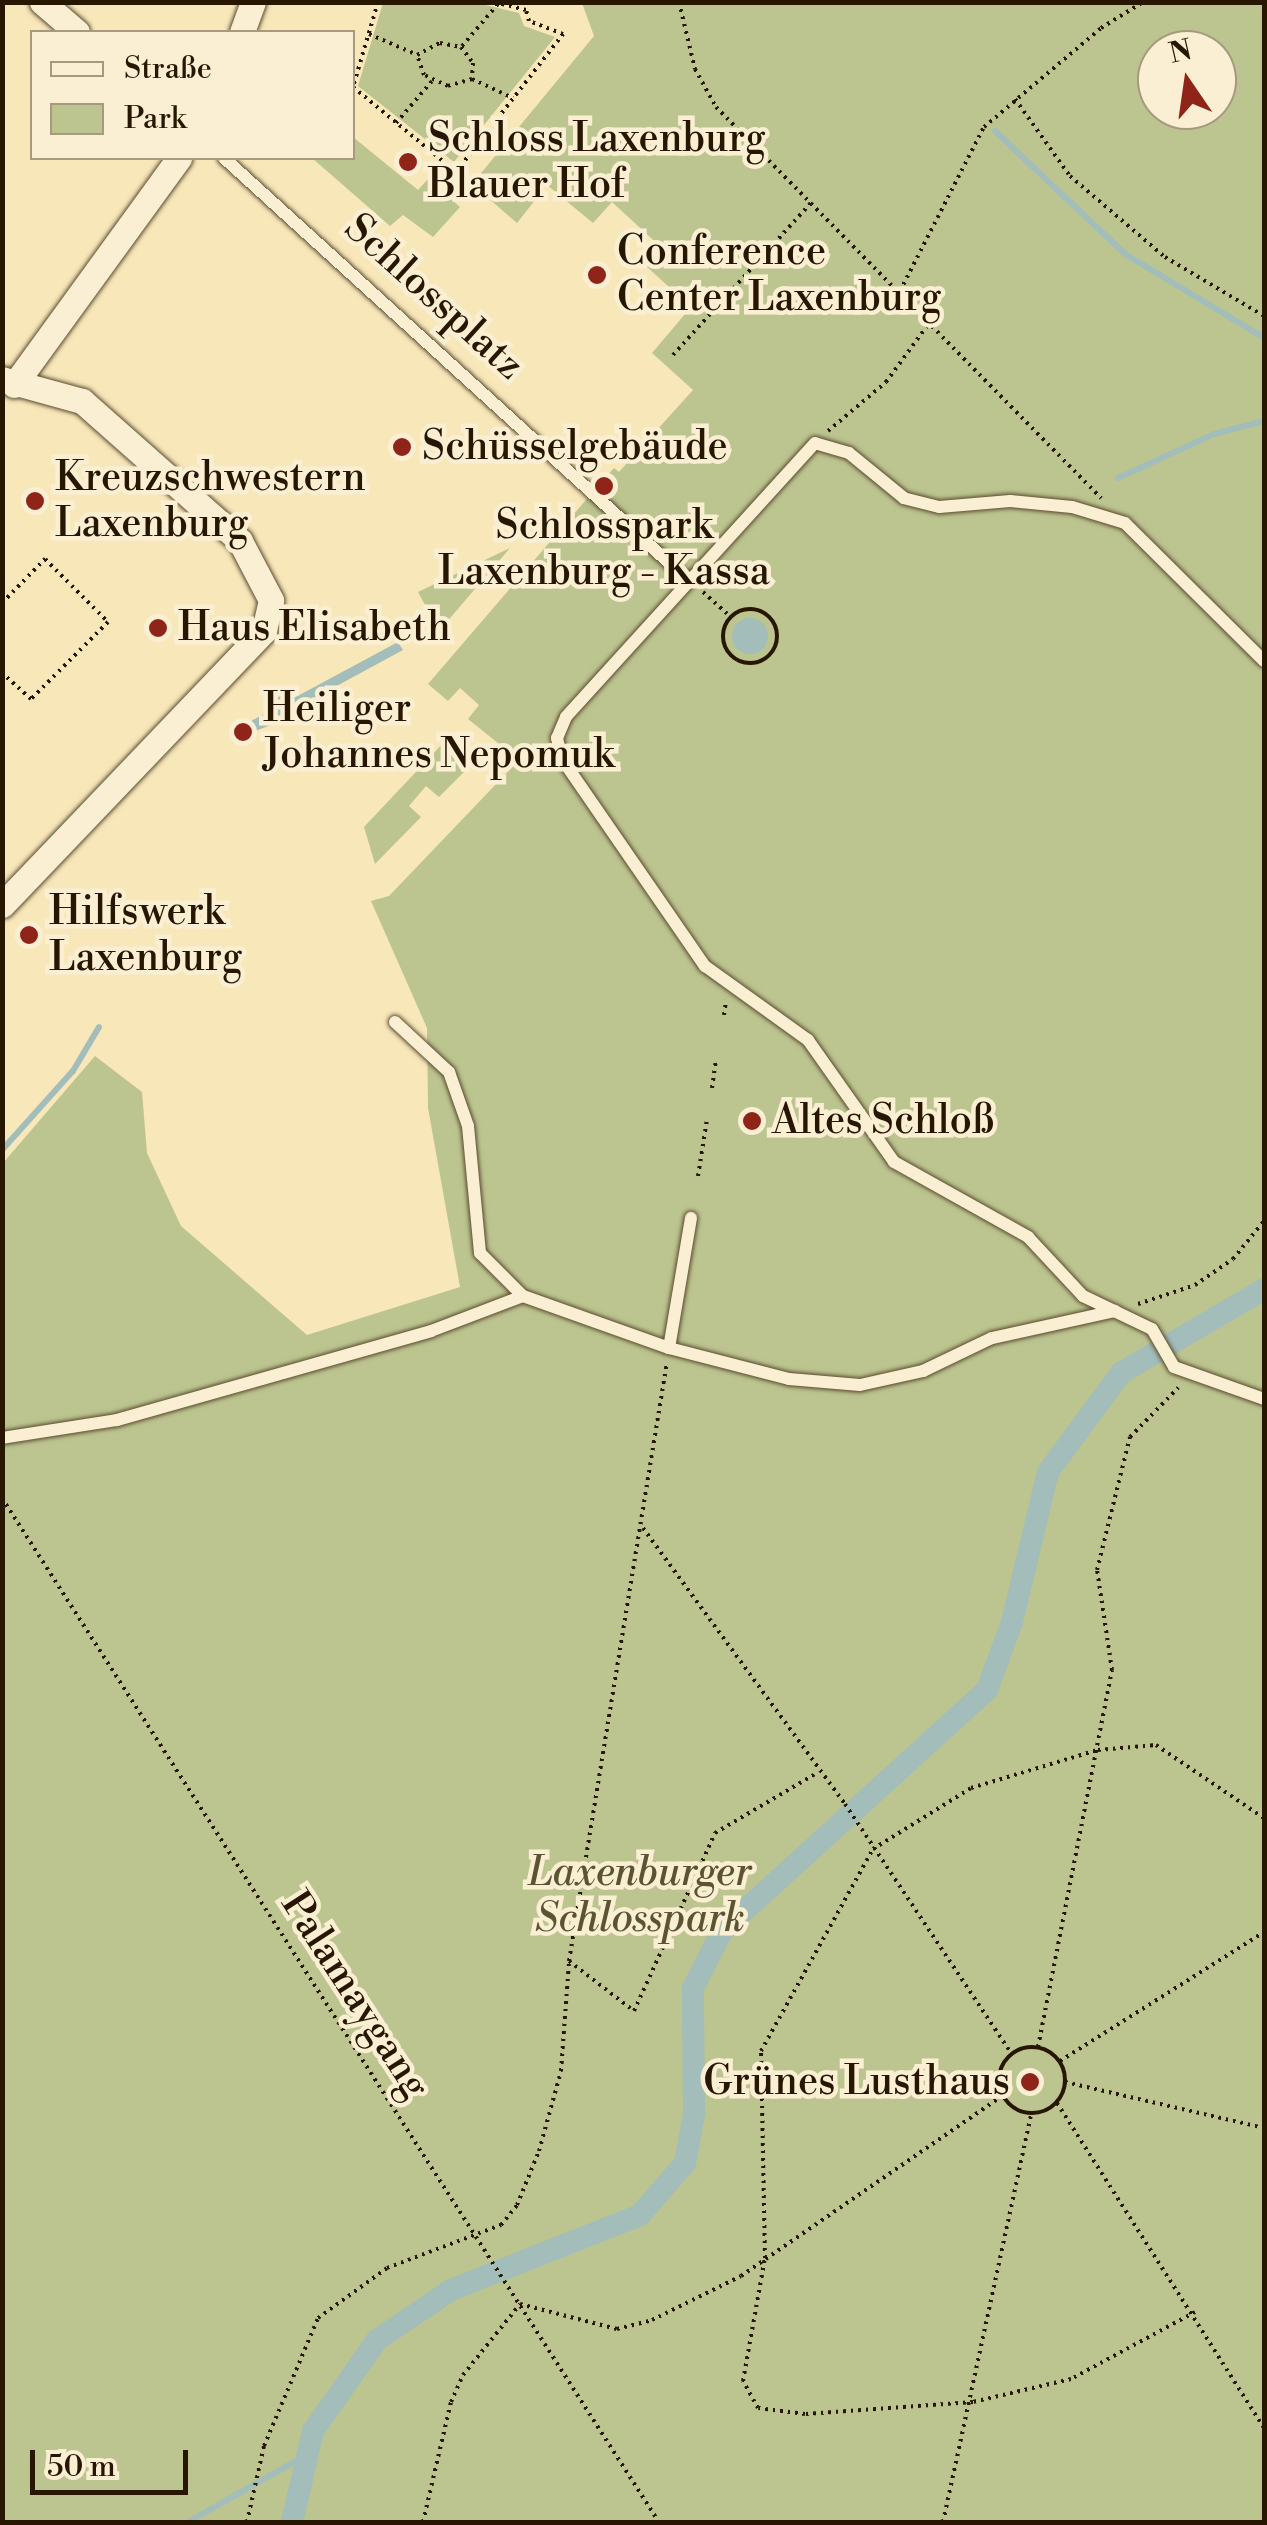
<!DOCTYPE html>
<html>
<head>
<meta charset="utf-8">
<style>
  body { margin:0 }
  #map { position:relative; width:1267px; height:2525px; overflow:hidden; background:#f8e7b9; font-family:"Libre Bodoni",serif }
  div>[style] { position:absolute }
  .green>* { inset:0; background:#bcc590 }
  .water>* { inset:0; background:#a2bdba }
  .round { border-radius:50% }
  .stream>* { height:6px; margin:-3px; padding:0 3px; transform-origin:3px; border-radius:3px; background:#a2bdba }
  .canal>* { height:22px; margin:-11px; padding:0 11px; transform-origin:11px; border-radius:11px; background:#a2bdba }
  .path>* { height:4px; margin-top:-2px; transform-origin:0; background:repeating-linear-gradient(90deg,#271701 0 2.5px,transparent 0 7.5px) }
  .path>.ring { margin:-2px; padding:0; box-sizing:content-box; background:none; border:4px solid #271701; border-radius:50% }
  .roads { filter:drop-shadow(0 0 2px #5b4b2f) drop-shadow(0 0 2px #5b4b2f) }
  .lane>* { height:12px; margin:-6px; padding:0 6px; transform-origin:6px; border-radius:6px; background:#faefd2 }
  .street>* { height:25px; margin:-12.5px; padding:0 12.5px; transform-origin:12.5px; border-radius:12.5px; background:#faefd2 }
  .dots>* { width:28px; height:28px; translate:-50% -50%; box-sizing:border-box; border:5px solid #faefd2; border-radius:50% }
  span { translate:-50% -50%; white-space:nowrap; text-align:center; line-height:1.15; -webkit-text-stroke:9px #faefd2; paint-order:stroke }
  .poi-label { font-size:40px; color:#271701 }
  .left { translate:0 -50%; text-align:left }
  .right { translate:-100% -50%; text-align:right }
  .street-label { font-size:40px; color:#271701 }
  .park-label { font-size:40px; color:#5b5433; font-style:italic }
  .frame { position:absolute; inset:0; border:5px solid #271701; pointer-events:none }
  .legend { position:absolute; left:30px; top:30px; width:325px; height:130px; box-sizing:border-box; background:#faefd2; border:2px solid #a6997e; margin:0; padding:12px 18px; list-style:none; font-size:30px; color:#271701 }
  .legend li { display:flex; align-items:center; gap:20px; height:50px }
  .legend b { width:50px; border:2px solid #a6997e }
  .north { position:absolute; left:1137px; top:30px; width:100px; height:100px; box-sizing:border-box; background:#faefd2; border:2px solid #a6997e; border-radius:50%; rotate:347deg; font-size:28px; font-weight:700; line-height:40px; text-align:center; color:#271701 }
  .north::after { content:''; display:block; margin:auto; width:35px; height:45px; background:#8f2418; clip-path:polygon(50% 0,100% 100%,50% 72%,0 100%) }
  .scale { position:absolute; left:30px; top:2450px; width:158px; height:45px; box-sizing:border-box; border:5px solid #271701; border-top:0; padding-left:12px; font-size:30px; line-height:35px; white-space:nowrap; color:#271701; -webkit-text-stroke:8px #faefd2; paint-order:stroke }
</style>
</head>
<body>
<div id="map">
  <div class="green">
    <i style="clip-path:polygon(383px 3px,477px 3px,519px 13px,524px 26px,555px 37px,454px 162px,358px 86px)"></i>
    <i style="clip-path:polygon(evenodd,582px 3px,1264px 3px,1264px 2522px,3px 2522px,3px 1163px,95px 1056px,142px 1092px,147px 1153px,181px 1226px,307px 1335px,460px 1287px,428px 1108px,427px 1028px,371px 901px,389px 896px,519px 760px,468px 719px,479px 705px,460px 688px,448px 701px,428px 684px,603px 480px,614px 468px,619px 472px,693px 390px,652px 353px,691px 307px,647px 267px,663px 249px,612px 202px,593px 223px,547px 185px,517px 223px,472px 184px,594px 36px,582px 3px,1157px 50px,1217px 50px,1217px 110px,1157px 110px,1157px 50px)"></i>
    <i style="clip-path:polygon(353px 137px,418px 190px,428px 179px,460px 207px,433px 237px,403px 215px,390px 226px,312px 158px,352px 158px)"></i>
    <i style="clip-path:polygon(510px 548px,439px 631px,418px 592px)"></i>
    <i style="clip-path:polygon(446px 740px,474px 762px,439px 797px,426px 786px,409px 806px,421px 817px,375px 864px,364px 827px)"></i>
  </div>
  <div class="water">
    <i class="round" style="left:732px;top:618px;width:36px;height:36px"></i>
    <i style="clip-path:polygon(398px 642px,403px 650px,296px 708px,299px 714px,245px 735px,240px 727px,275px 708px,272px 701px,287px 692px,292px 699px)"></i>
  </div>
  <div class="stream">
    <i style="left:995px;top:131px;width:179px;rotate:43.4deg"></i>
    <i style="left:1125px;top:254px;width:162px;rotate:31.1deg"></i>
    <i style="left:1118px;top:478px;width:106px;rotate:-24.6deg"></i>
    <i style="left:1214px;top:434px;width:52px;rotate:-14.6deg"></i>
    <i style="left:2px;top:1150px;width:106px;rotate:-48.1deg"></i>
    <i style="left:73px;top:1071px;width:51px;rotate:-59.4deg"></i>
    <i style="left:188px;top:2522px;width:138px;rotate:-29.5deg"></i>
  </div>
  <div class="canal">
    <i style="left:292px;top:2522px;width:93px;rotate:-77deg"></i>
    <i style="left:313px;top:2431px;width:111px;rotate:-54.9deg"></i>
    <i style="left:377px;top:2340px;width:89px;rotate:-34deg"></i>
    <i style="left:451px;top:2290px;width:203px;rotate:-21.6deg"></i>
    <i style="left:640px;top:2215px;width:69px;rotate:-49.1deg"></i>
    <i style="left:685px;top:2163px;width:50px;rotate:-79.6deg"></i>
    <i style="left:694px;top:2114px;width:126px;rotate:-90.5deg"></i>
    <i style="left:693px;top:1988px;width:64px;rotate:-63deg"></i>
    <i style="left:722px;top:1931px;width:358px;rotate:-42.3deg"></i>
    <i style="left:987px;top:1690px;width:72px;rotate:-69.8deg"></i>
    <i style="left:1012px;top:1622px;width:154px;rotate:-76.5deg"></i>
    <i style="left:1048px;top:1472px;width:123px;rotate:-53.6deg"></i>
    <i style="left:1121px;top:1373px;width:166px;rotate:-30.4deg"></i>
  </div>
  <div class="path">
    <i style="left:378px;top:2px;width:89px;rotate:106.4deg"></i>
    <i style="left:353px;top:87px;width:134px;rotate:39.5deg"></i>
    <i style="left:456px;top:172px;width:175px;rotate:-52.2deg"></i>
    <i style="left:563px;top:34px;width:36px;rotate:-159deg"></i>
    <i style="left:529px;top:21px;width:11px;rotate:-105deg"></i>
    <i style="left:526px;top:10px;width:34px;rotate:-166deg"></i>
    <i style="left:679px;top:2px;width:69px;rotate:76.6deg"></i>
    <i style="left:695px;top:69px;width:43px;rotate:61.1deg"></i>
    <i style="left:716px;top:107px;width:549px;rotate:45.44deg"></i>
    <i style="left:369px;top:34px;width:50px;rotate:23.5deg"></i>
    <i style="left:440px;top:43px;width:21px;rotate:11deg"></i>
    <i style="left:461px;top:47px;width:20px;rotate:53deg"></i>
    <i style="left:473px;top:63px;width:16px;rotate:94deg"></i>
    <i style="left:472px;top:79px;width:25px;rotate:164deg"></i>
    <i style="left:448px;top:86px;width:26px;rotate:-155deg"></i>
    <i style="left:424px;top:75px;width:21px;rotate:-109deg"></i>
    <i style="left:417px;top:55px;width:26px;rotate:-28deg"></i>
    <i style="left:462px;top:46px;width:55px;rotate:-49.4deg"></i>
    <i style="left:472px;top:79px;width:45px;rotate:24.9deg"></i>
    <i style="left:1015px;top:99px;width:95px;rotate:54.5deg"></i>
    <i style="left:1070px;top:176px;width:125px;rotate:40.5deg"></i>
    <i style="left:1165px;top:257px;width:115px;rotate:30.8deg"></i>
    <i style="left:396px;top:123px;width:55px;rotate:-49.4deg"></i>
    <i style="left:900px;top:291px;width:184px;rotate:-62.9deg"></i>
    <i style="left:984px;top:127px;width:153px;rotate:-40.2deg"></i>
    <i style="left:1101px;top:28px;width:49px;rotate:-31.8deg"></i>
    <i style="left:673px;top:355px;width:205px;rotate:-47.8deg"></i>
    <i style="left:828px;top:431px;width:76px;rotate:-40.2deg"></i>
    <i style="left:886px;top:382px;width:69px;rotate:-53.8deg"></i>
    <i style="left:703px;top:592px;width:36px;rotate:42deg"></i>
    <i style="left:2px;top:603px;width:62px;rotate:-45.7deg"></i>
    <i style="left:45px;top:559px;width:89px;rotate:45deg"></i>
    <i style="left:108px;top:622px;width:109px;rotate:135deg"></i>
    <i style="left:31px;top:699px;width:39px;rotate:-138deg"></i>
    <i class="ring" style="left:723px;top:609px;width:50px;height:50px"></i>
    <i style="left:724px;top:1015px;width:15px;rotate:-82deg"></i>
    <i style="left:712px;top:1088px;width:28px;rotate:-82deg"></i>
    <i style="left:698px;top:1176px;width:58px;rotate:-81deg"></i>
    <i style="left:1138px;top:1304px;width:60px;rotate:-18.4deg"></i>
    <i style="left:1195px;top:1285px;width:46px;rotate:-34.4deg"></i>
    <i style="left:1233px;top:1259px;width:49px;rotate:-50.8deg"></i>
    <i style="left:2px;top:1498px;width:1217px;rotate:57.32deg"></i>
    <i style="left:643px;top:1528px;width:342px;rotate:53.8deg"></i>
    <i style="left:845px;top:1804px;width:299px;rotate:56.3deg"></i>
    <i style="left:569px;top:1961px;width:82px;rotate:37.6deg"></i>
    <i style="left:634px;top:2011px;width:196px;rotate:-65.5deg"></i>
    <i style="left:715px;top:1833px;width:118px;rotate:-30.5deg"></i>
    <i class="ring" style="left:999px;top:2047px;width:62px;height:62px"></i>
    <i style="left:1038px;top:2047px;width:384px;rotate:-78.9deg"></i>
    <i style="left:1112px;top:1670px;width:101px;rotate:-98.5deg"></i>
    <i style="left:1097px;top:1570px;width:137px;rotate:-76.1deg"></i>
    <i style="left:1130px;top:1437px;width:69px;rotate:-45.6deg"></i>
    <i style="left:1060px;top:2061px;width:241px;rotate:-32.3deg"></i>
    <i style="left:1065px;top:2082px;width:204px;rotate:13deg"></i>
    <i style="left:1057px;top:2103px;width:385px;rotate:57.5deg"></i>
    <i style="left:520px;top:2304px;width:100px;rotate:14.5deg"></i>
    <i style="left:617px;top:2329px;width:36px;rotate:-14deg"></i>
    <i style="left:652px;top:2320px;width:99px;rotate:-26.3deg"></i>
    <i style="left:741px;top:2276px;width:317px;rotate:-34.6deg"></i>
    <i style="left:1195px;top:2312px;width:141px;rotate:151.6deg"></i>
    <i style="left:1071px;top:2379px;width:101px;rotate:166.8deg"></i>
    <i style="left:973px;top:2402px;width:168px;rotate:175.9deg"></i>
    <i style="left:805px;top:2414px;width:47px;rotate:-172.7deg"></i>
    <i style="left:758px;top:2408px;width:31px;rotate:-119deg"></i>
    <i style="left:743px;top:2381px;width:125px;rotate:-79.9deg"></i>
    <i style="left:765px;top:2258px;width:207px;rotate:-91.1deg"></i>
    <i style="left:761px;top:2051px;width:231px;rotate:-61deg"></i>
    <i style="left:873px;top:1849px;width:115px;rotate:-31.9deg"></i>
    <i style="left:971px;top:1788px;width:133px;rotate:-16.7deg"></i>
    <i style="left:1098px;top:1750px;width:58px;rotate:-4.9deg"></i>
    <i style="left:1156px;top:1745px;width:130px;rotate:34.1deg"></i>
    <i style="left:247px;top:2522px;width:78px;rotate:-77.4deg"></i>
    <i style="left:264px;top:2446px;width:139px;rotate:-67.1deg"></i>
    <i style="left:318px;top:2318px;width:85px;rotate:-35.9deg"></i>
    <i style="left:387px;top:2268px;width:122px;rotate:-20.7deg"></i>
    <i style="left:501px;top:2225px;width:26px;rotate:-51deg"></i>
    <i style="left:517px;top:2205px;width:58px;rotate:-67.8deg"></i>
    <i style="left:539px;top:2151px;width:83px;rotate:-74.6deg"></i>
    <i style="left:561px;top:2071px;width:110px;rotate:-85.8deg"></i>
    <i style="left:569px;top:1961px;width:607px;rotate:-80.71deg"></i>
    <i style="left:423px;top:2522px;width:123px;rotate:-76.9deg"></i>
    <i style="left:451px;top:2402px;width:30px;rotate:-66deg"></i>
    <i style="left:463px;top:2375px;width:91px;rotate:-51.2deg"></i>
    <i style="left:943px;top:2522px;width:417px;rotate:-77.8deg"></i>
  </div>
  <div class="roads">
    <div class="lane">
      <i style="left:224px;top:158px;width:627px;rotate:42.29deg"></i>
      <i style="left:1264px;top:661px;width:196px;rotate:-135.2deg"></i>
      <i style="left:1125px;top:523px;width:55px;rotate:-163.2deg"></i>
      <i style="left:1072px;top:507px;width:62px;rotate:-174.5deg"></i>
      <i style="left:1010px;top:501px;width:71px;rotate:175.2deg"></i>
      <i style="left:939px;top:507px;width:36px;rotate:-166deg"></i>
      <i style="left:904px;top:498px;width:71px;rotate:-140.7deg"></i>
      <i style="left:849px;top:453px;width:35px;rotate:-164deg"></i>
      <i style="left:815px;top:443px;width:370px;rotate:132.3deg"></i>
      <i style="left:566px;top:717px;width:23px;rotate:113deg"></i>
      <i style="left:557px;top:738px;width:22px;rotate:77deg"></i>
      <i style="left:562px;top:759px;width:252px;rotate:55.4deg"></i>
      <i style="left:705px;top:966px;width:127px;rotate:35.7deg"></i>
      <i style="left:808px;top:1040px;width:149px;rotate:54.8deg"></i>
      <i style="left:894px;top:1162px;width:154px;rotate:29.2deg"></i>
      <i style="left:1028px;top:1237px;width:81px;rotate:47deg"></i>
      <i style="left:1083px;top:1296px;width:76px;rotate:25.6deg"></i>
      <i style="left:1152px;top:1329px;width:44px;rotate:59.9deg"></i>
      <i style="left:1174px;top:1367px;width:96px;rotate:19.6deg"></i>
      <i style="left:395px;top:1022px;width:74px;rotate:42.8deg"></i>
      <i style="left:449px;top:1072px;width:57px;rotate:70.6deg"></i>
      <i style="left:468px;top:1126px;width:128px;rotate:84.6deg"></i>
      <i style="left:480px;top:1253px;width:61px;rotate:45deg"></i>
      <i style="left:669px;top:1348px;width:132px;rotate:-80.4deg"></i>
      <i style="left:2px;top:1438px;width:116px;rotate:-8.9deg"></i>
      <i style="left:117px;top:1420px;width:326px;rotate:-15.8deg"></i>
      <i style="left:431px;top:1331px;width:98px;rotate:-20.8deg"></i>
      <i style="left:523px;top:1296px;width:155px;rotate:19.6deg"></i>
      <i style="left:669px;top:1348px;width:124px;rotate:14.5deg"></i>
      <i style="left:789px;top:1379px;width:71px;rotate:4.8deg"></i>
      <i style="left:860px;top:1385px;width:65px;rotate:-12.5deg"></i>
      <i style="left:923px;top:1371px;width:76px;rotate:-25.6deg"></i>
      <i style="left:992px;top:1338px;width:126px;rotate:-12.4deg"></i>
    </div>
    <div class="street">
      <i style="left:42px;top:2px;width:46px;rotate:40.6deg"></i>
      <i style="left:242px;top:32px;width:32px;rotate:-70deg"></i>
      <i style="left:2px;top:379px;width:83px;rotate:15.4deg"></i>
      <i style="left:82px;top:401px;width:211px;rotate:41.5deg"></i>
      <i style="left:240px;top:541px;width:67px;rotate:62.3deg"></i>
      <i style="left:271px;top:600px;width:32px;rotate:103deg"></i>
      <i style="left:264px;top:631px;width:379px;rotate:133.7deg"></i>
      <i style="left:14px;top:385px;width:281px;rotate:-54deg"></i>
    </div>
  </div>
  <div class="dots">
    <i style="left:408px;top:162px;background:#8f2418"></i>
    <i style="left:597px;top:275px;background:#8f2418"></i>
    <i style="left:402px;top:447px;background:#8f2418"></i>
    <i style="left:604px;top:486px;background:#8f2418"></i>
    <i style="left:35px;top:501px;background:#8f2418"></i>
    <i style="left:158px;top:628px;background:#8f2418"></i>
    <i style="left:243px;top:732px;background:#8f2418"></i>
    <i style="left:29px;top:935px;background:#8f2418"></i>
    <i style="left:752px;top:1121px;background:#8f2418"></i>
    <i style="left:1030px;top:2082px;background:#8f2418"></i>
  </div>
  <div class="poi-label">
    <span class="left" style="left:428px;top:162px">Schloss Laxenburg<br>Blauer Hof</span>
    <span class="left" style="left:617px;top:275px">Conference<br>Center Laxenburg</span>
    <span class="left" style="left:422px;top:447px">Schüsselgebäude</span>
    <span class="left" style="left:55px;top:501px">Kreuzschwestern<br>Laxenburg</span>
    <span style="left:604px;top:549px">Schlosspark<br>Laxenburg - Kassa</span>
    <span class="left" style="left:178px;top:628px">Haus Elisabeth</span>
    <span class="left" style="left:263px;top:732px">Heiliger<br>Johannes Nepomuk</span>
    <span class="left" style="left:49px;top:935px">Hilfswerk<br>Laxenburg</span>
    <span class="left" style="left:772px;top:1121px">Altes Schloß</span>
    <span class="right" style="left:1010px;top:2082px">Grünes Lusthaus</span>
  </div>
  <div class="street-label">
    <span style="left:434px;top:297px;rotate:42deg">Schlossplatz</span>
    <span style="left:355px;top:1995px;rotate:57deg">Palamaygang</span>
  </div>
  <div class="park-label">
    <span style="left:640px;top:1896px">Laxenburger<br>Schlosspark</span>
  </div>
  <div class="frame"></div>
  <ul class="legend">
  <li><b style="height:12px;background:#faefd2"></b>Straße</li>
  <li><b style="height:28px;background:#bcc590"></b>Park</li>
  </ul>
  <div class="north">N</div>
  <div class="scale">50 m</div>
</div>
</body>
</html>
